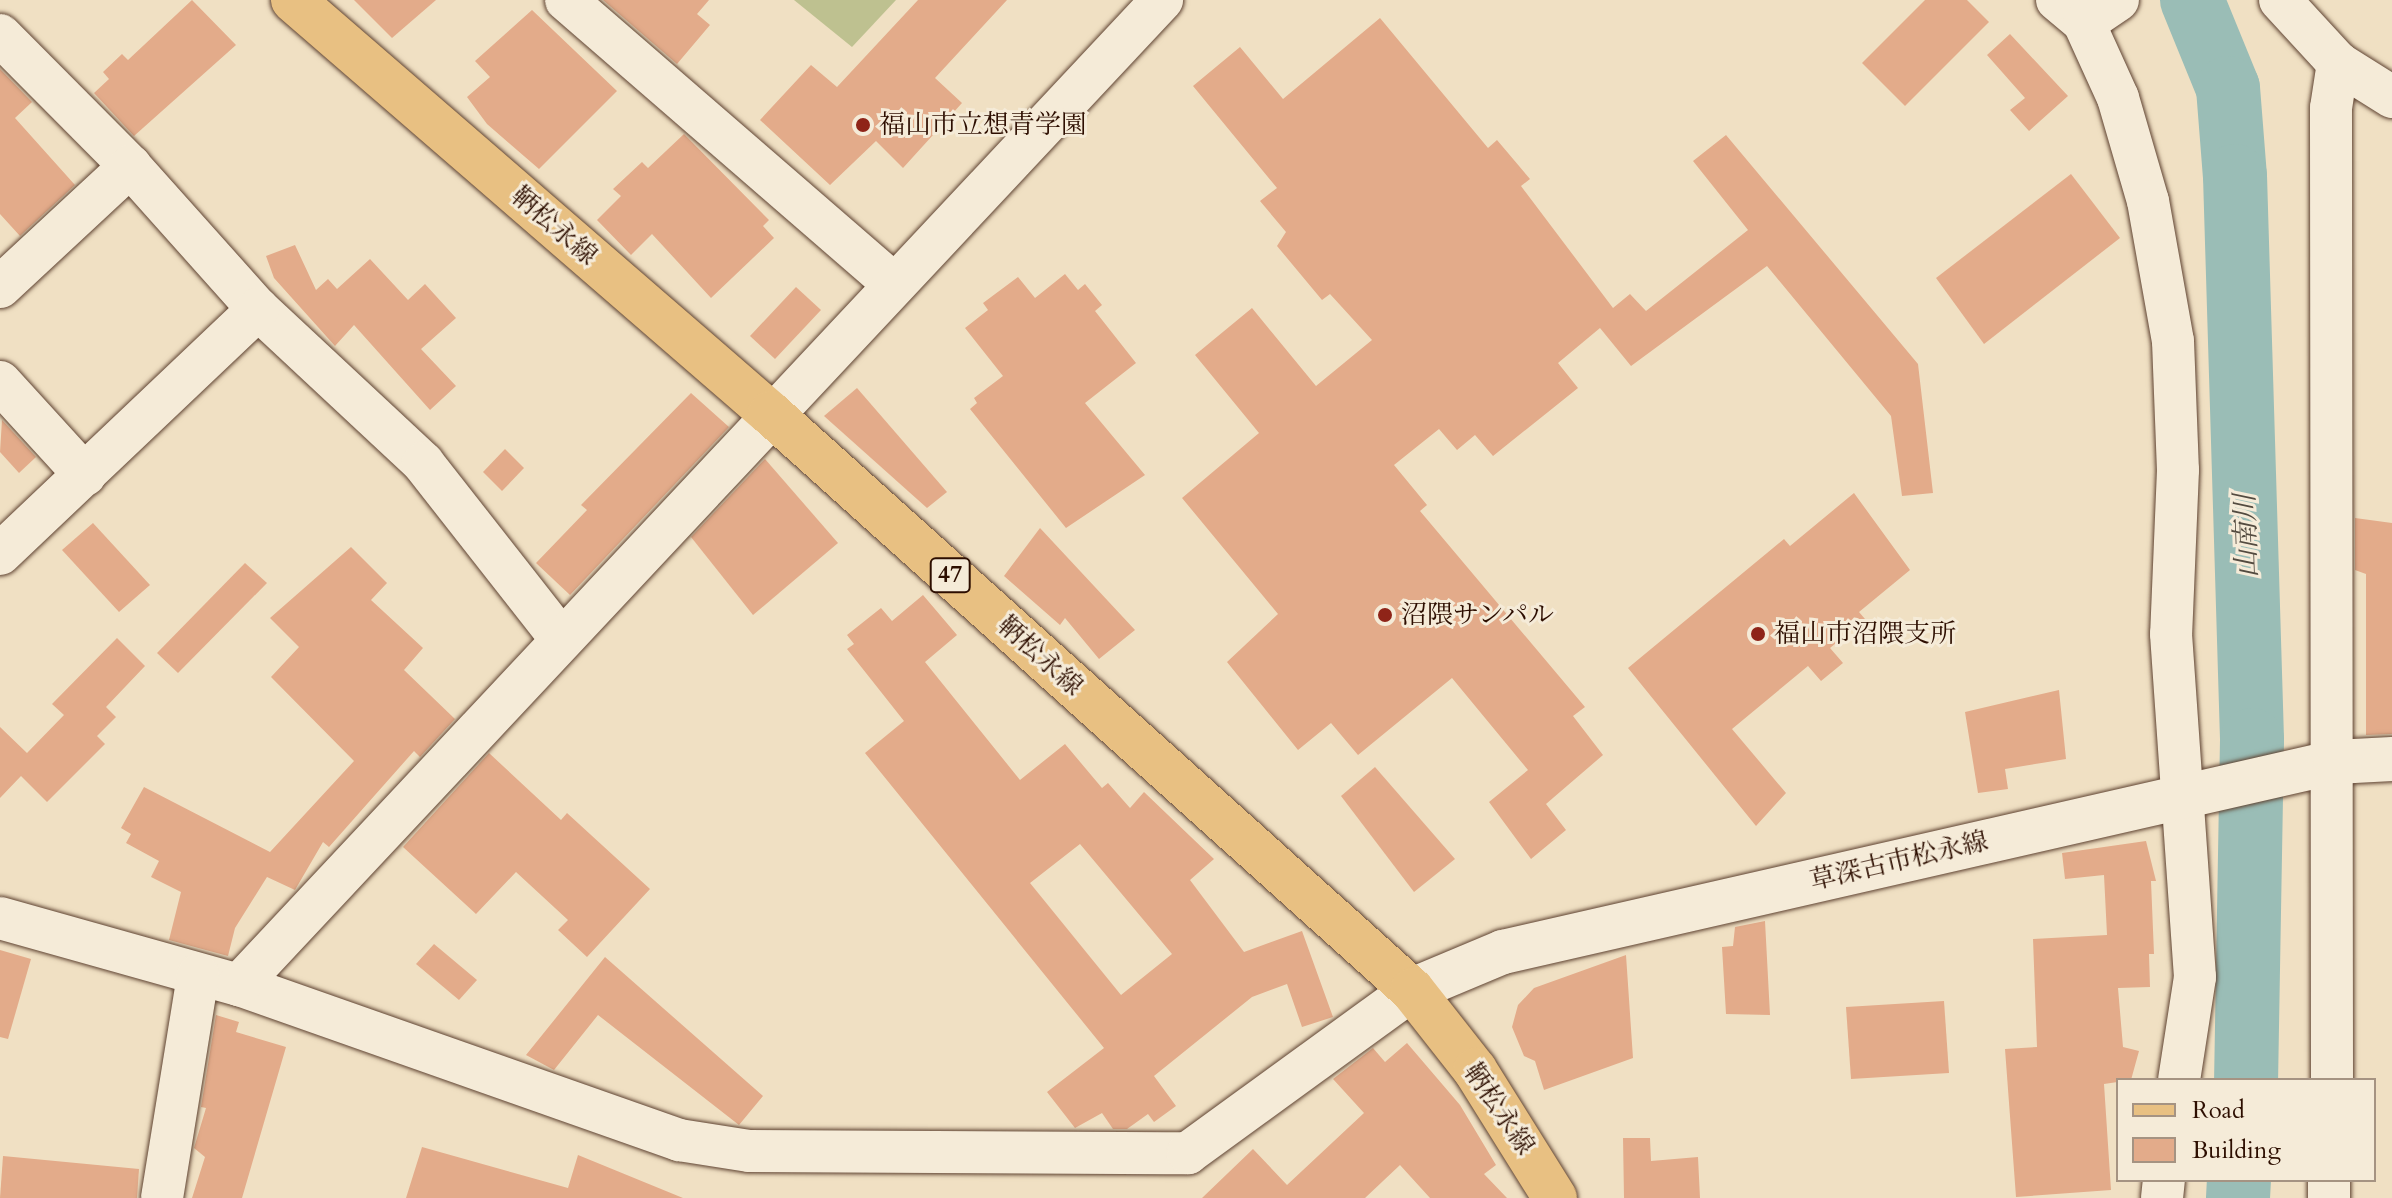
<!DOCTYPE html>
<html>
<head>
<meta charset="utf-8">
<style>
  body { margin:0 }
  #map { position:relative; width:2392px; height:1198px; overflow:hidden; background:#f0e0c3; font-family:Cardo,"Noto Serif JP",serif }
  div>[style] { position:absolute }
  .green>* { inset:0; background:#bec190 }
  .river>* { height:64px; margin:-32px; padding:0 32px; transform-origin:32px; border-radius:32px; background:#9abdb6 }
  .building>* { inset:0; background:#e3ab8a }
  .roads { filter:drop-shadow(0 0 2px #5e4231) drop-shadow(0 0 2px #5e4231) }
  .minor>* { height:42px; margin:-21px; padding:0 21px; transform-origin:21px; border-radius:21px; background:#f5ebd8 }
  .secondary>* { height:44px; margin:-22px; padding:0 22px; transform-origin:22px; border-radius:22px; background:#f5ebd8 }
  .primary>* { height:44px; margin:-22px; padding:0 22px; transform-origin:22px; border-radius:22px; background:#e8c082 }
  .dots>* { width:22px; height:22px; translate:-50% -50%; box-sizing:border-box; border:4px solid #f5ebd8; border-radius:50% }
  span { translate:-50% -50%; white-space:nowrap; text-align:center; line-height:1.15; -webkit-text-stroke:6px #f5ebd8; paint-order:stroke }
  .shield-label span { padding:2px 6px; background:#f5ebd8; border:2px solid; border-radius:6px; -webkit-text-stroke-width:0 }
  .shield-label { font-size:24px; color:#2d0e00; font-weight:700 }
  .poi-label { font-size:26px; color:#2d0e00 }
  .left { translate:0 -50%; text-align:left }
  .street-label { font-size:26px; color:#2d0e00 }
  .water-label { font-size:28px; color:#534b40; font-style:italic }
  .legend { position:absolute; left:2116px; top:1078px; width:260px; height:104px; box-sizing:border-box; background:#f5ebd8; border:2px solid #a59382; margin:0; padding:10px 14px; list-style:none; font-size:24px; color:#2d0e00 }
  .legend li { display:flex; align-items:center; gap:16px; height:40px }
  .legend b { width:40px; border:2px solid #a59382 }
</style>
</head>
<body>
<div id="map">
  <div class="green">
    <i style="clip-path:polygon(794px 0,896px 0,852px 47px)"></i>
  </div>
  <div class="river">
    <i style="left:2192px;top:0;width:95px;rotate:67.8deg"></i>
    <i style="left:2228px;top:88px;width:88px;rotate:85.5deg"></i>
    <i style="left:2235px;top:176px;width:564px;rotate:88.27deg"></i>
    <i style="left:2252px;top:740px;width:340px;rotate:91deg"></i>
    <i style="left:2238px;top:1198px;width:18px;rotate:-87deg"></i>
  </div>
  <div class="building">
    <i style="clip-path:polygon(192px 0,236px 45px,134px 136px,94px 93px,109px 79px,103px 72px,122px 54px,128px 60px)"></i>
    <i style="clip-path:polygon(354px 0,436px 0,392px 38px)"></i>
    <i style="clip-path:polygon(603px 0,709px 0,697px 14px,710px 25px,677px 64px)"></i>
    <i style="clip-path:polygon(918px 0,1007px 0,935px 78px,962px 103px,903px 168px,876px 141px,830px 185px,760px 120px,811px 65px,837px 87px)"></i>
    <i style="clip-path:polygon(1925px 0,1967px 0,1989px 22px,1905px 106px,1862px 63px)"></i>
    <i style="clip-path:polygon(532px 10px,617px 91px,539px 169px,487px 124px,467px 97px,490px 77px,475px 61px)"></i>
    <i style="clip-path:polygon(1380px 18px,1488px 148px,1497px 140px,1530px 179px,1521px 186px,1613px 308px,1630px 294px,1646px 311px,1748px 230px,1693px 161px,1726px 135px,1918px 364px,1933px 493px,1902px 496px,1891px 416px,1767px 266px,1631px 366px,1600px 328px,1558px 363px,1578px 388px,1493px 456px,1475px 435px,1457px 450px,1439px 429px,1394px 465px,1427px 505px,1420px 511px,1585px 707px,1573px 716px,1603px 755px,1546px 804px,1566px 830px,1531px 859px,1489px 802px,1528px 770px,1452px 678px,1358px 755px,1331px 723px,1298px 750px,1227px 662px,1278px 614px,1182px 498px,1259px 433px,1195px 355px,1252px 308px,1316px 386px,1372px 340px,1330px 294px,1322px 300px,1277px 246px,1286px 232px,1260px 201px,1277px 188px,1193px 86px,1240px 47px,1283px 99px)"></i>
    <i style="clip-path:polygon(2010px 34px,2068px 96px,2029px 131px,2010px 110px,2025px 98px,1987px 55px)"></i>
    <i style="clip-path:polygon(0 69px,32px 102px,15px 118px,75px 185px,20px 236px,0 214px)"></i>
    <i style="clip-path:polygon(684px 134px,769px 220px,763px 226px,774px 238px,711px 298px,652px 234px,631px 255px,597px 220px,621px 196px,613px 189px,642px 162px,648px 168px)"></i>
    <i style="clip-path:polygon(2071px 174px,2120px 238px,1984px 344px,1936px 278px)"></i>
    <i style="clip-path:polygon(295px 245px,316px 290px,328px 279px,337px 289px,370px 259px,408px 300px,425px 284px,456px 318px,421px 349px,456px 386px,430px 410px,354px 325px,335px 346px,274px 278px,266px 256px)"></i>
    <i style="clip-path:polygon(1065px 274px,1078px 290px,1085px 284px,1102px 305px,1095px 311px,1136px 363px,1085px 403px,1145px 475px,1066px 528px,970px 409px,977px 403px,974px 398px,1003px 376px,965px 328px,988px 310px,983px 303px,1018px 277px,1035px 298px)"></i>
    <i style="clip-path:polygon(796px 287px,821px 310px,775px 359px,750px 336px)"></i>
    <i style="clip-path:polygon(857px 388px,947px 492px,927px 508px,824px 416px)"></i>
    <i style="clip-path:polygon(691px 393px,729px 427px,570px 595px,536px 563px,587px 510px,581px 505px)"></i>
    <i style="clip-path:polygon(2px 420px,36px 457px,19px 473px,0 452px)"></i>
    <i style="clip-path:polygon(505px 449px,524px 468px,502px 491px,483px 472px)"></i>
    <i style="clip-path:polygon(765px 459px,838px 543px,753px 615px,691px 537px)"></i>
    <i style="clip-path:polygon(1854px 493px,1910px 570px,1859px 612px,1865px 619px,1830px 648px,1843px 663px,1821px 681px,1808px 666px,1732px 729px,1786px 793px,1756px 826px,1628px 668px,1784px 539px,1790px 546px)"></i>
    <i style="clip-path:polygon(2355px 518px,2392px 523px,2392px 734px,2366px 735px,2366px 574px,2355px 570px)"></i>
    <i style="clip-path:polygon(93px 523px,150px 585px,119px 612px,62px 550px)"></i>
    <i style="clip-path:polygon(1040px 528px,1135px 630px,1099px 659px,1065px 618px,1060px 625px,1004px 576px)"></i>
    <i style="clip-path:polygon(351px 547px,387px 583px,371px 600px,423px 648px,404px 670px,455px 719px,420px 757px,414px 751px,329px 847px,323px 842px,295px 890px,267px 877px,235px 928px,228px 956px,169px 940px,181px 892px,151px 877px,159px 861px,126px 843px,131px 834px,121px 828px,144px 787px,270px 852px,354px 761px,271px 677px,299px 647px,270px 618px)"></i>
    <i style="clip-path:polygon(245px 563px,267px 583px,178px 673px,157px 653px)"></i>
    <i style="clip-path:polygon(evenodd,923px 595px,957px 635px,925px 662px,1020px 780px,1065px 744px,1102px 788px,1108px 783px,1130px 808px,1144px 792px,1214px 859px,1190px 880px,1244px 952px,1302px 931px,1333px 1017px,1302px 1027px,1287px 984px,1252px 997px,1154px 1076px,1176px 1106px,1154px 1122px,1148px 1114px,1127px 1129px,1113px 1129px,1102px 1113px,1075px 1128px,1047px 1092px,1104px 1048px,865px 753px,904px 721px,847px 649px,854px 644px,847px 635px,881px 608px,892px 621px,923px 595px,1080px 844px,1172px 954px,1121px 995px,1030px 883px,1080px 844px)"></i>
    <i style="clip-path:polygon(117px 638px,145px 666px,106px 707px,116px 717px,97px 736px,105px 744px,47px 802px,21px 776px,0 798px,0 727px,27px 753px,64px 715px,52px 704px)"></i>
    <i style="clip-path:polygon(2059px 690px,2066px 759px,2005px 769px,2008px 789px,1978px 793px,1965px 712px)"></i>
    <i style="clip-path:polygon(489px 753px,561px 820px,567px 813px,650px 889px,587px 957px,558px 930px,568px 920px,516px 872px,476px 914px,403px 847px)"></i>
    <i style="clip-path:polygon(1375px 767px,1455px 859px,1414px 892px,1341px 796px)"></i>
    <i style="clip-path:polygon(2146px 841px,2156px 881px,2151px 881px,2154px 954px,2149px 954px,2150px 987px,2118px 988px,2123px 1047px,2139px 1051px,2131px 1080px,2104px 1084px,2111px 1190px,2016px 1197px,2005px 1049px,2037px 1047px,2033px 939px,2107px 935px,2104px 875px,2065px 879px,2062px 853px)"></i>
    <i style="clip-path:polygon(1765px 921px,1770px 1015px,1726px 1014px,1722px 947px,1733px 946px,1735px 927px)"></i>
    <i style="clip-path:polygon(434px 944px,477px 980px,459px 1000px,416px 964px)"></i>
    <i style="clip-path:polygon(0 950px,31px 959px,8px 1039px,0 1037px)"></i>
    <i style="clip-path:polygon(1626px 955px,1633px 1058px,1544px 1090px,1535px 1061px,1524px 1056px,1512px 1027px,1518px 1005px,1534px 988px)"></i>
    <i style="clip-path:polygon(605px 957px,763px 1096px,739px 1125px,598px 1015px,554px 1070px,526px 1055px)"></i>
    <i style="clip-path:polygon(1944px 1001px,1949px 1073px,1851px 1079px,1846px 1007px)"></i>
    <i style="clip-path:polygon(216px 1015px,239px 1022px,236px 1032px,286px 1047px,242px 1198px,192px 1198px,205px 1157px,194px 1148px,206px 1108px,201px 1107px)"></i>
    <i style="clip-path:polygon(1407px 1043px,1460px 1105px,1496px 1165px,1484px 1174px,1507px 1198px,1430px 1198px,1400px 1165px,1365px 1198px,1202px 1198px,1253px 1149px,1287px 1185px,1364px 1113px,1333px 1079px,1373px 1048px,1385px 1062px)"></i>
    <i style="clip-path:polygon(1623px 1138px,1650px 1138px,1651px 1161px,1698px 1157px,1700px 1198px,1624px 1198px)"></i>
    <i style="clip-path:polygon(422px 1147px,568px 1188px,578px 1155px,683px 1198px,406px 1198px)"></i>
    <i style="clip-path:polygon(3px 1156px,139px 1169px,137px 1198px,0 1198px)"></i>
  </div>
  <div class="roads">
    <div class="minor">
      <i style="left:566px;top:0;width:430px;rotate:40.9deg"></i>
      <i style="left:2057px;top:0;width:35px;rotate:40deg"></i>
      <i style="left:2084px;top:23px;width:82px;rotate:65.6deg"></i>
      <i style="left:2118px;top:98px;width:107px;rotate:73.8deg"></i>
      <i style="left:2148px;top:201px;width:142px;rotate:79.9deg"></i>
      <i style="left:2173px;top:341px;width:129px;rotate:87.8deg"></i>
      <i style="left:2178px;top:470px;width:164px;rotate:92.4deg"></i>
      <i style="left:2171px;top:634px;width:344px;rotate:86deg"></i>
      <i style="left:2195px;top:977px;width:104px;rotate:98.8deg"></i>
      <i style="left:2280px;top:0;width:86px;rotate:47.4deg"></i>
      <i style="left:2338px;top:63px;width:64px;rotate:32.2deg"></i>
      <i style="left:2084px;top:23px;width:41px;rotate:-34.1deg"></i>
      <i style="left:0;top:35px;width:185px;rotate:45.2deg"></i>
      <i style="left:130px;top:166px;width:192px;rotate:48.2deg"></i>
      <i style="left:258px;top:309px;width:226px;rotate:43deg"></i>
      <i style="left:423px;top:463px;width:224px;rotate:51.9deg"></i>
      <i style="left:0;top:287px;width:178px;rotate:-42.9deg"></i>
      <i style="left:0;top:382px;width:126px;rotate:47.6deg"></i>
      <i style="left:0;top:554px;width:356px;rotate:-43.5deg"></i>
      <i style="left:0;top:918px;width:248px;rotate:15.7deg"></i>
      <i style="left:239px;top:985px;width:467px;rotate:19.4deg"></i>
      <i style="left:679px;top:1140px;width:71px;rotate:8.9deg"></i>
      <i style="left:749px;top:1151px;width:439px;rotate:0.3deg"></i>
      <i style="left:1188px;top:1153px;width:277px;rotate:-36deg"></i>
      <i style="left:239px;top:985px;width:1350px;rotate:-46.86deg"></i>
      <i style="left:2332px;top:1080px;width:972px;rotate:-90.06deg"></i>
      <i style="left:2331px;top:108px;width:46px;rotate:-81.2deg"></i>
      <i style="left:162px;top:1198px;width:226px;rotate:-80.8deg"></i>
      <i style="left:2162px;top:1198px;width:18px;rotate:-84deg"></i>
      <i style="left:2329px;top:1198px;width:18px;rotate:-90deg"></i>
    </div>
    <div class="secondary">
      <i style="left:1412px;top:990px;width:99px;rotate:-22.7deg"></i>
      <i style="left:1503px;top:952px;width:853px;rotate:-12.86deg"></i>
      <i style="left:2335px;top:762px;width:57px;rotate:-3deg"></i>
    </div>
    <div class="primary">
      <i style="left:293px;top:0;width:631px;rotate:40.89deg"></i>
      <i style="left:770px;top:413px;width:863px;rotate:41.95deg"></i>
      <i style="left:1412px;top:990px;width:102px;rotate:51.8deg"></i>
      <i style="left:1475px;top:1070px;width:151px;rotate:58deg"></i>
    </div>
  </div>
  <div class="dots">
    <i style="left:863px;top:125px;background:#8f2418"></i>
    <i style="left:1385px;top:615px;background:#8f2418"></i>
    <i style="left:1758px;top:634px;background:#8f2418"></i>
  </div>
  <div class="shield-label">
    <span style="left:950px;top:575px">47</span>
  </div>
  <div class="poi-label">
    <span class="left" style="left:879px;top:125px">福山市立想青学園</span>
    <span class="left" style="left:1401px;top:615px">沼隈サンパル</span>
    <span class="left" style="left:1774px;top:634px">福山市沼隈支所</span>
  </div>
  <div class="street-label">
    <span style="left:554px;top:226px;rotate:41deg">鞆松永線</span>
    <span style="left:1040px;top:656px;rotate:42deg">鞆松永線</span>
    <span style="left:1899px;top:861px;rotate:-13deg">草深古市松永線</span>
    <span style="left:1499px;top:1109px;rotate:56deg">鞆松永線</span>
  </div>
  <div class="water-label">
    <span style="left:2246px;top:536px;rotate:-92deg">山南川</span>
  </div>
  <ul class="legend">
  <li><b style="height:10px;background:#e8c082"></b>Road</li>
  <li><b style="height:22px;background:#e3ab8a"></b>Building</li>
  </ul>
</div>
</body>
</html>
